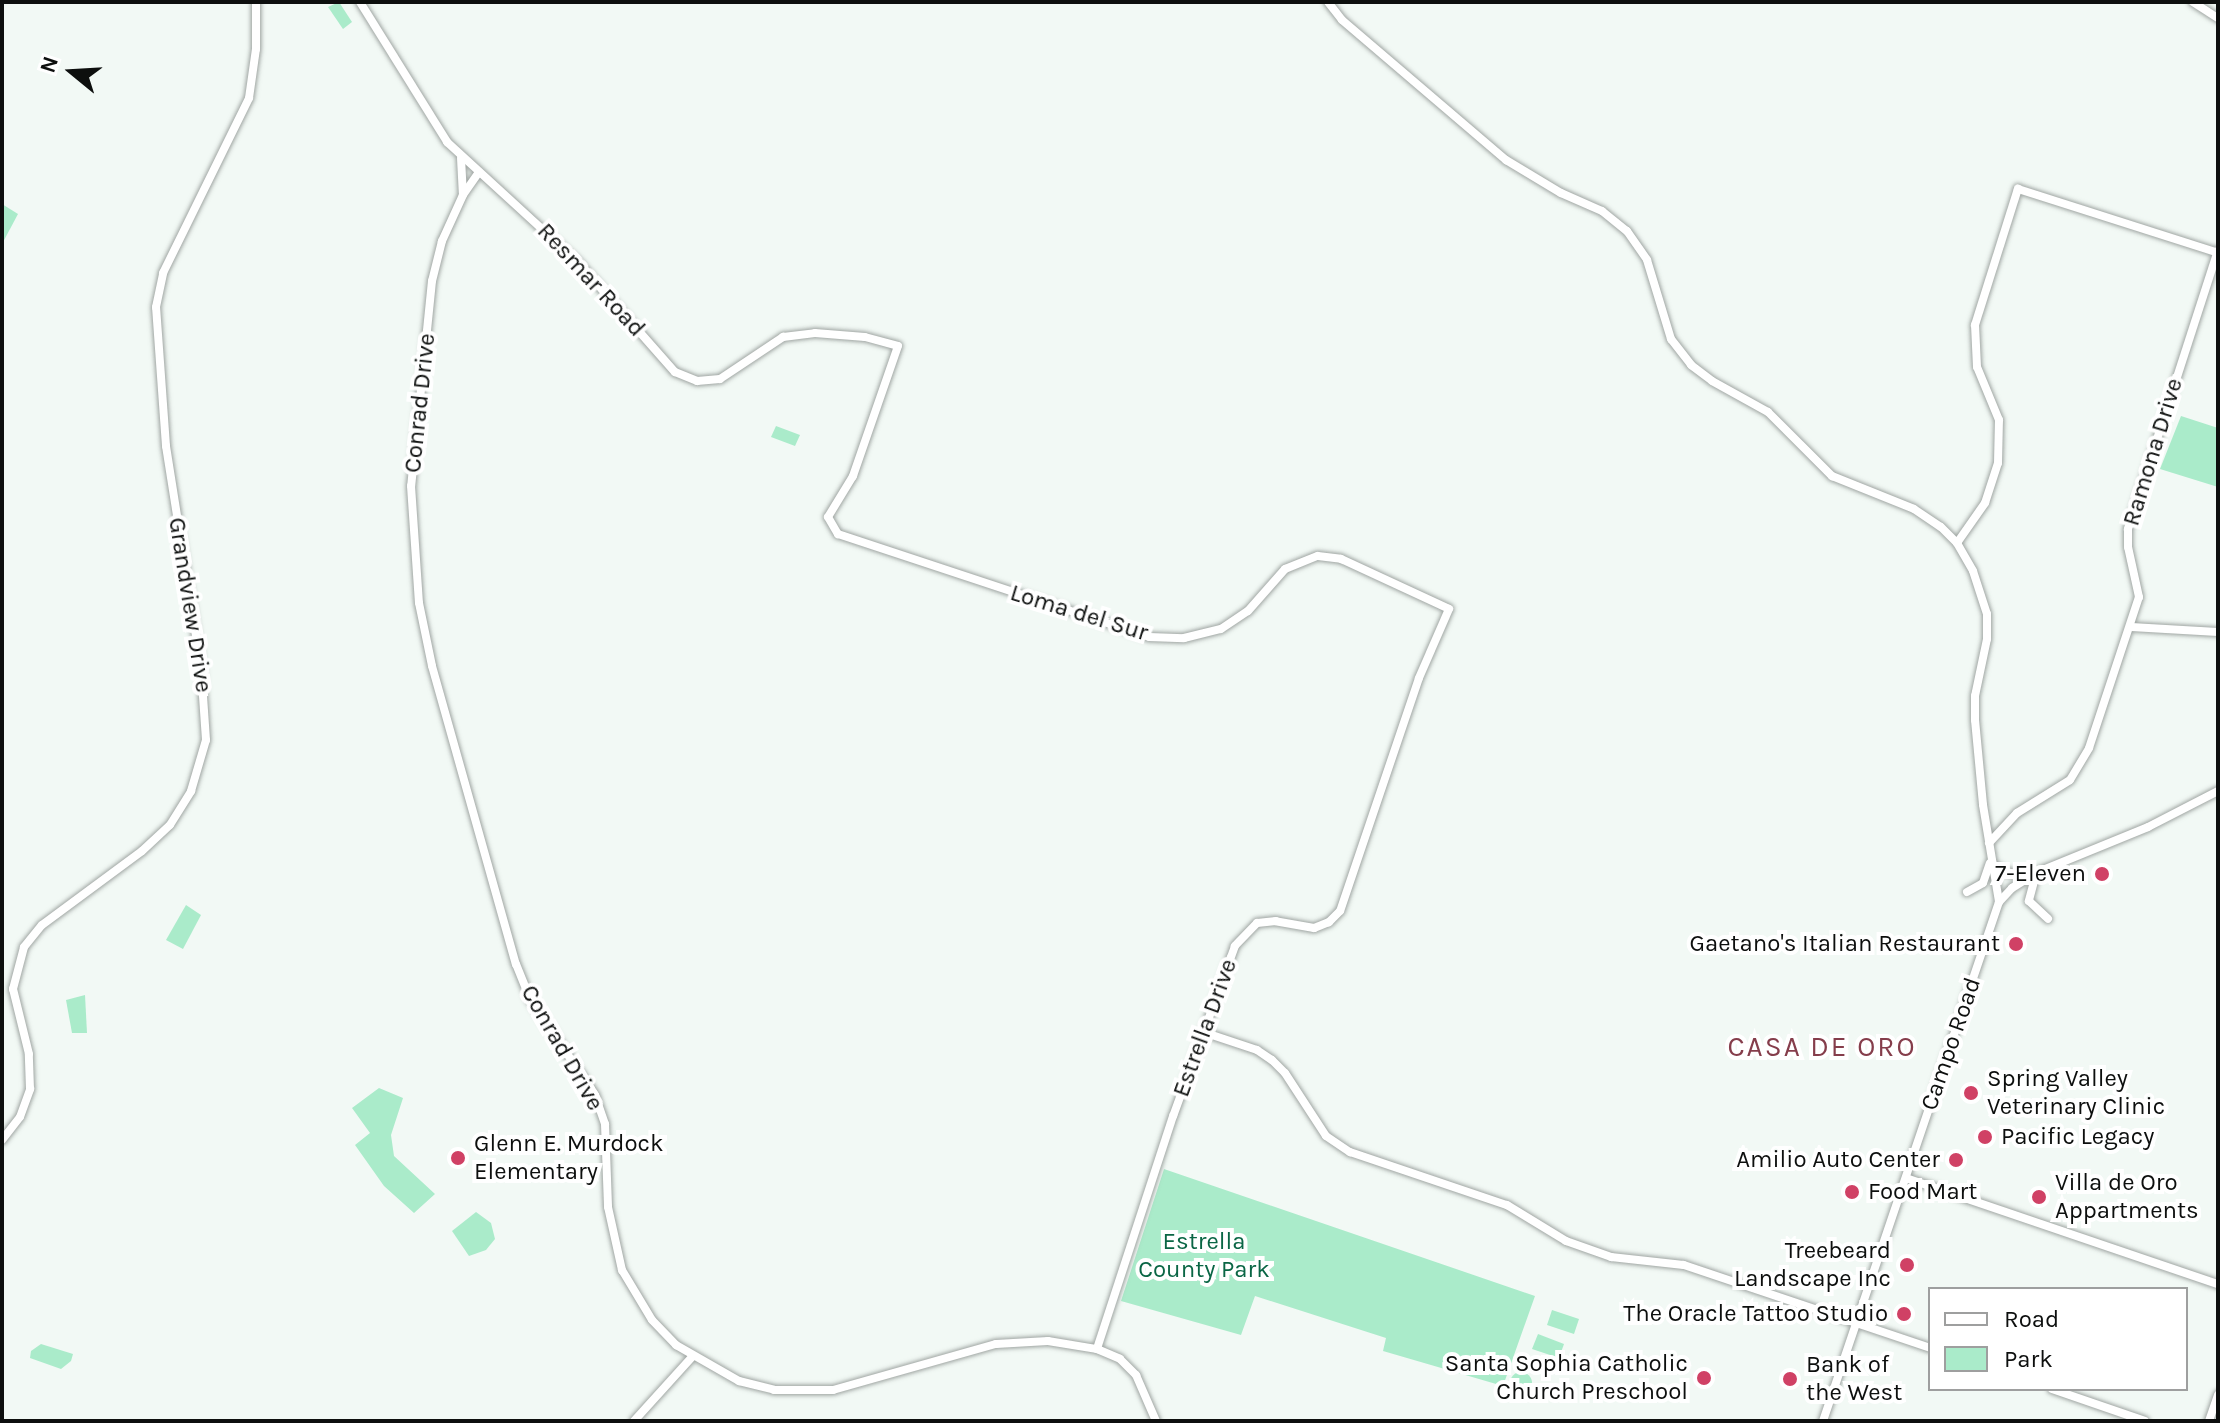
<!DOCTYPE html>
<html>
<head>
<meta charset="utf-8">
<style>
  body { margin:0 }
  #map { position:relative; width:2220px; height:1423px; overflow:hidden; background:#f2f9f5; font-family:Karla,sans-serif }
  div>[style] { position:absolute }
  .green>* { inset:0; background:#aaebca }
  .round { border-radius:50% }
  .roads { filter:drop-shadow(0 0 2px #a0a6a3) drop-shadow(0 0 2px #a0a6a3) }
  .secondary>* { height:8px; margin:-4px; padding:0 4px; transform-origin:4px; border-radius:4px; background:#fff }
  .dots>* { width:22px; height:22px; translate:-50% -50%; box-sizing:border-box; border:4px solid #fff; border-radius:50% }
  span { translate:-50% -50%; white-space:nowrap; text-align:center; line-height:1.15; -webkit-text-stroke:8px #fff; paint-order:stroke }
  .street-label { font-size:24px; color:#0d0f0e }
  .poi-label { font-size:24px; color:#0d0f0e }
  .right { translate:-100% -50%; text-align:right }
  .left { translate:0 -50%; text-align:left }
  .park-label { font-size:24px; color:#0a6645 }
  .quarter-label { font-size:28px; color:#853d4b; letter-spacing:2px }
  .frame { position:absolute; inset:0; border:4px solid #0d0f0e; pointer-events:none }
  .legend { position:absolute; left:1928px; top:1287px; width:260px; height:104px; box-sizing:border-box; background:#fff; border:2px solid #9e9f9f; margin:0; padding:10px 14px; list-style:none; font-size:24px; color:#0d0f0e }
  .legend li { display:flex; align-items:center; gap:16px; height:40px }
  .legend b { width:40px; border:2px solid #9e9f9f }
  .north { position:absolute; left:32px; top:32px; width:80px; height:80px; -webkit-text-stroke:6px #fff; paint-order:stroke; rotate:288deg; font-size:22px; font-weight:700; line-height:32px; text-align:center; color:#0d0f0e }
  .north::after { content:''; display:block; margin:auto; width:28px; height:36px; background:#0d0f0e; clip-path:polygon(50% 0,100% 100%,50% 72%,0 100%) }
</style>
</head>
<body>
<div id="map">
  <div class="green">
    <i style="clip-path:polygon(339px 2px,352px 22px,343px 29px,328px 7px)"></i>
    <i style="clip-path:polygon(2px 204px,18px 214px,2px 244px)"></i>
    <i style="clip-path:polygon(2181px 416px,2218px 428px,2218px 487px,2160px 469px)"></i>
    <i style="clip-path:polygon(776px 426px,800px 435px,795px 446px,771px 437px)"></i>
    <i style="clip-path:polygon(186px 905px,201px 915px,183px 949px,166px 940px)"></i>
    <i style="clip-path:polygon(85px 995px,87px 1033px,72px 1033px,66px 1000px)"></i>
    <i style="clip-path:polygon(379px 1088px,403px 1098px,391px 1135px,394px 1156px,435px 1194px,414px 1213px,384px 1186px,355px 1145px,370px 1133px,352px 1108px)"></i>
    <i style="clip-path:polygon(1164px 1169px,1535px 1296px,1503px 1386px,1383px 1351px,1386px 1338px,1255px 1296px,1241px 1335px,1121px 1301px)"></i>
    <i style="clip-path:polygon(476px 1212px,491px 1223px,495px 1239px,486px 1250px,469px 1256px,452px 1231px)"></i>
    <i style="clip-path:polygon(1552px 1310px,1579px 1319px,1574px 1334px,1547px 1325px)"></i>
    <i style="clip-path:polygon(1538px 1334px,1564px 1344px,1559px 1358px,1532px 1349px)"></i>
    <i style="clip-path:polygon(41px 1344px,73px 1354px,71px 1361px,61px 1369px,30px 1358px,31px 1351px)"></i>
    <i class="round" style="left:1510px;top:1372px;width:22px;height:22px"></i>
  </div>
  <div class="roads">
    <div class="secondary">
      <i style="left:360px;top:2px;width:165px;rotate:58.1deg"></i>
      <i style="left:447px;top:142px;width:176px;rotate:42.5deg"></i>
      <i style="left:577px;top:261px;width:148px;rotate:48.6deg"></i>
      <i style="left:675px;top:372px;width:24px;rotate:22deg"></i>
      <i style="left:697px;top:381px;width:23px;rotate:-5deg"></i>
      <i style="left:720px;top:379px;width:76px;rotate:-33.7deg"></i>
      <i style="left:783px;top:337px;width:32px;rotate:-7deg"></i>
      <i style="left:815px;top:333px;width:50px;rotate:4.6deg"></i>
      <i style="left:865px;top:337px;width:34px;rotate:15deg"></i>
      <i style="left:898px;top:346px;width:138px;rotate:109.1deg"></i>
      <i style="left:853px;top:476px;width:48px;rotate:121.4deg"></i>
      <i style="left:828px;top:517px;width:20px;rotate:60deg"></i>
      <i style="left:838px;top:534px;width:328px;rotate:18.3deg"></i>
      <i style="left:1149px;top:637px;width:35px;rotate:2deg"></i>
      <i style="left:1184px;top:638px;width:38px;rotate:-14deg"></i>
      <i style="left:1221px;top:629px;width:32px;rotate:-34deg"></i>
      <i style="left:1248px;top:611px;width:56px;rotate:-48.6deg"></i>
      <i style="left:1285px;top:569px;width:35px;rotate:-22deg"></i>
      <i style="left:1318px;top:556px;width:23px;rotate:7deg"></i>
      <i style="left:1341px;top:559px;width:119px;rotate:24.8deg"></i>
      <i style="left:1449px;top:609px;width:75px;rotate:113.5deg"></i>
      <i style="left:1419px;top:678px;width:246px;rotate:108.7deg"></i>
      <i style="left:1340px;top:911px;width:16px;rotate:135deg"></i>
      <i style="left:1329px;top:922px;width:16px;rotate:158deg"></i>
      <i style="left:1314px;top:928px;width:39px;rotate:-170deg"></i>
      <i style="left:1276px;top:921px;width:19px;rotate:174deg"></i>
      <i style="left:1257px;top:923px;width:32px;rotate:134deg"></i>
      <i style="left:1235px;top:946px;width:181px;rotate:110deg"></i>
      <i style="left:1173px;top:1116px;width:245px;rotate:108.1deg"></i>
      <i style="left:1328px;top:2px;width:23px;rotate:52deg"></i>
      <i style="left:1342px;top:20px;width:216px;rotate:40.5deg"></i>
      <i style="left:1506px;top:160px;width:64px;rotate:31deg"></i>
      <i style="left:1561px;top:193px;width:45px;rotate:23.7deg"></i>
      <i style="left:1602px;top:211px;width:32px;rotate:39deg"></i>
      <i style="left:1627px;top:231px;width:35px;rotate:55deg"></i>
      <i style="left:1647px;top:260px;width:83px;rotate:73.1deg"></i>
      <i style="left:1671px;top:339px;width:33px;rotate:52deg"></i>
      <i style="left:1691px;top:365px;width:26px;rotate:37deg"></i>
      <i style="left:1712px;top:381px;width:64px;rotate:29deg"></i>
      <i style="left:1768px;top:412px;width:91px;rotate:45deg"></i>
      <i style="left:1832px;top:476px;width:88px;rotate:21.9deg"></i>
      <i style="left:1914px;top:509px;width:32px;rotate:34deg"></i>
      <i style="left:1941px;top:527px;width:23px;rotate:45deg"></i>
      <i style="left:1957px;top:543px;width:32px;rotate:60deg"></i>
      <i style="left:1973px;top:571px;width:45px;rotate:72deg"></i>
      <i style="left:1987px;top:614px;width:25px;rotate:90deg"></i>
      <i style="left:1987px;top:639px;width:58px;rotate:101.9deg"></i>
      <i style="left:1975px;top:696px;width:24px;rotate:90deg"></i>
      <i style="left:1975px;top:720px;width:85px;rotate:84.6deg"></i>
      <i style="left:1983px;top:805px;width:98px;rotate:80.6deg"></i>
      <i style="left:2193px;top:2px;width:30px;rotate:33deg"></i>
      <i style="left:461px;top:158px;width:35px;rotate:87deg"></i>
      <i style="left:479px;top:172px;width:28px;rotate:125deg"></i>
      <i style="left:463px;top:195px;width:51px;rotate:114.5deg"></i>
      <i style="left:442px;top:241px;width:41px;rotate:104deg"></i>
      <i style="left:432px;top:281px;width:206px;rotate:95.8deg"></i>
      <i style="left:411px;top:486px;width:117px;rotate:86.1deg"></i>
      <i style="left:419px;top:603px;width:64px;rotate:78.3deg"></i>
      <i style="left:432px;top:666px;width:310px;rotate:74.3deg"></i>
      <i style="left:516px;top:964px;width:38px;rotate:68deg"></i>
      <i style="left:530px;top:999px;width:116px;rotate:55.9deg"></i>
      <i style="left:595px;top:1095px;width:31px;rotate:71deg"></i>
      <i style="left:605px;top:1124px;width:83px;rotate:87.9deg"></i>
      <i style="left:608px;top:1207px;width:65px;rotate:77.5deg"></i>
      <i style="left:622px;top:1270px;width:58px;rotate:59deg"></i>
      <i style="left:652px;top:1320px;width:35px;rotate:46deg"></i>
      <i style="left:676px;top:1345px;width:73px;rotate:29.7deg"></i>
      <i style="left:739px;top:1381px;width:36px;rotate:14deg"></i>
      <i style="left:774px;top:1390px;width:59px"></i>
      <i style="left:833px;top:1390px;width:169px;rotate:-15.8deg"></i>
      <i style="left:996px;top:1344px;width:52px;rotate:-3.3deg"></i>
      <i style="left:1048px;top:1341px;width:50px;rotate:9.3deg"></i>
      <i style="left:1097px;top:1349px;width:25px;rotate:23deg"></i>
      <i style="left:1120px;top:1359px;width:23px;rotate:45deg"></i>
      <i style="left:1136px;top:1375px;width:50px;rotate:66.5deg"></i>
      <i style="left:1957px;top:543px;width:49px;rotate:-55deg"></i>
      <i style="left:1985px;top:503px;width:42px;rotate:-72deg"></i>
      <i style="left:1998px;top:463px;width:43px;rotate:-88.7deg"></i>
      <i style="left:1999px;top:420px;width:57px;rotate:-112.5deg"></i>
      <i style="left:1977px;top:367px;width:42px;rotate:-92.7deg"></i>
      <i style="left:1975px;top:325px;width:143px;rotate:-72.5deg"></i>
      <i style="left:2018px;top:189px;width:210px;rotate:17.7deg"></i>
      <i style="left:2131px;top:627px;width:87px;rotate:3.3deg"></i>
      <i style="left:1989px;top:843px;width:41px;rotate:-47deg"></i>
      <i style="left:2017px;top:813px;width:62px;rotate:-31.9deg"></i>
      <i style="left:2070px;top:780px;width:37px;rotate:-59deg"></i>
      <i style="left:2089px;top:748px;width:159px;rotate:-71.7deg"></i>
      <i style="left:2139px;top:597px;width:51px;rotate:-102.4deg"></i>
      <i style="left:2128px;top:547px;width:18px;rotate:-90deg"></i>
      <i style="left:2128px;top:529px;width:292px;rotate:-72.1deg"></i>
      <i style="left:1992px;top:864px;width:16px;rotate:30deg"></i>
      <i style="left:2006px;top:872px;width:23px;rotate:13deg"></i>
      <i style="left:2036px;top:874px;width:28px;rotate:105deg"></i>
      <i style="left:2029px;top:901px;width:26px;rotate:43deg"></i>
      <i style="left:1967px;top:892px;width:18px;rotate:-29deg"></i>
      <i style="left:1983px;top:883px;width:21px;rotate:-71deg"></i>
      <i style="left:1203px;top:1032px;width:57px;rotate:18.4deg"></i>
      <i style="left:1257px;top:1050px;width:18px;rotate:34deg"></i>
      <i style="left:1272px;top:1060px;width:18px;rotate:45deg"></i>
      <i style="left:1285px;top:1073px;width:75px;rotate:56.9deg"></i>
      <i style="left:1326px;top:1136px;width:29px;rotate:34deg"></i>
      <i style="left:1350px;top:1152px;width:166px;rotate:18.7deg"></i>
      <i style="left:1507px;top:1205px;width:69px;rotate:31.4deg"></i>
      <i style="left:1566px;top:1241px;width:48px;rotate:19.6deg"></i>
      <i style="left:1611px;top:1257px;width:73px;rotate:6.3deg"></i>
      <i style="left:1684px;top:1265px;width:260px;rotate:18.6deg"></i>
      <i style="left:2px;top:1140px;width:29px;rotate:-52deg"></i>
      <i style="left:20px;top:1117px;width:30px;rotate:-70deg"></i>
      <i style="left:30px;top:1089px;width:35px;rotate:-92deg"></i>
      <i style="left:29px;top:1054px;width:67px;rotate:-103.8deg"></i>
      <i style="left:13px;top:989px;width:43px;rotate:-75.3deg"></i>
      <i style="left:24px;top:947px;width:28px;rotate:-51deg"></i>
      <i style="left:42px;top:925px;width:124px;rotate:-36.5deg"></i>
      <i style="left:142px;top:851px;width:38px;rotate:-43deg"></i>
      <i style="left:170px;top:825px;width:40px;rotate:-58deg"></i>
      <i style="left:191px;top:791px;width:53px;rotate:-73.6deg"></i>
      <i style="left:206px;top:740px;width:73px;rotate:-93.9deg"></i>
      <i style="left:201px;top:667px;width:224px;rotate:-99deg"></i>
      <i style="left:166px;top:446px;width:139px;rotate:-94.1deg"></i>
      <i style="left:156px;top:307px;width:35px;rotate:-78deg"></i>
      <i style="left:163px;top:273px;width:195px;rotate:-63.8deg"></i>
      <i style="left:249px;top:98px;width:49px;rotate:-81.9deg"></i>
      <i style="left:256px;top:49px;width:47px;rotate:-90deg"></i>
      <i style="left:1906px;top:1178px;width:330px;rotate:18.8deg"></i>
      <i style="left:2052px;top:1389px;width:98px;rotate:19deg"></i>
      <i style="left:634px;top:1421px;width:86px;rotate:-47.8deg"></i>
      <i style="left:1823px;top:1421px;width:548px;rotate:-71.27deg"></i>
      <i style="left:1999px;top:902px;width:19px;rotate:-47deg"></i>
      <i style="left:2012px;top:888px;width:31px;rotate:-32deg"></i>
      <i style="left:2038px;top:872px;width:119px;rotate:-22.2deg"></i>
      <i style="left:2148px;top:827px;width:79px;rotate:-27.2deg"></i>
      <i style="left:2209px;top:1421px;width:28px;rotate:-71deg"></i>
    </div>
  </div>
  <div class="dots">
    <i style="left:2102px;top:874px;background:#d04165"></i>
    <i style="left:2016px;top:944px;background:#d04165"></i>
    <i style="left:1971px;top:1093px;background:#d04165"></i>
    <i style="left:1985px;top:1137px;background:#d04165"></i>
    <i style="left:458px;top:1158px;background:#d04165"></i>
    <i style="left:1956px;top:1160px;background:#d04165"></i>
    <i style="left:1852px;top:1192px;background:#d04165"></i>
    <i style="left:2039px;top:1197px;background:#d04165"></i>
    <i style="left:1907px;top:1265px;background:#d04165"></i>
    <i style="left:1904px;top:1314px;background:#d04165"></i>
    <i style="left:1704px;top:1378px;background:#d04165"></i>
    <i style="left:1790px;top:1379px;background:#d04165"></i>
  </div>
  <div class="street-label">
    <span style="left:591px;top:280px;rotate:47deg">Resmar Road</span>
    <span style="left:420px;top:403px;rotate:-84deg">Conrad Drive</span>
    <span style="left:2153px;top:452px;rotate:-73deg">Ramona Drive</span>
    <span style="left:190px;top:605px;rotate:81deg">Grandview Drive</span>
    <span style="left:1079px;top:613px;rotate:17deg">Loma del Sur</span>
    <span style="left:1205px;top:1028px;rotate:-70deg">Estrella Drive</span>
    <span style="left:1951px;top:1044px;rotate:-71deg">Campo Road</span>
    <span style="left:562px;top:1048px;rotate:60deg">Conrad Drive</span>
  </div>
  <div class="poi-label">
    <span class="right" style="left:2086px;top:874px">7-Eleven</span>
    <span class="right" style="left:2000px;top:944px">Gaetano's Italian Restaurant</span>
    <span class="left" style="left:1987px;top:1093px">Spring Valley<br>Veterinary Clinic</span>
    <span class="left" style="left:2001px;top:1137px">Pacific Legacy</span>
    <span class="left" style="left:474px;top:1158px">Glenn E. Murdock<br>Elementary</span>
    <span class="right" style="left:1940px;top:1160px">Amilio Auto Center</span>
    <span class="left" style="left:2055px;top:1197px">Villa de Oro<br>Appartments</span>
    <span class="left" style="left:1868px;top:1192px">Food Mart</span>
    <span class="right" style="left:1891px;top:1265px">Treebeard<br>Landscape Inc</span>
    <span class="right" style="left:1888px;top:1314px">The Oracle Tattoo Studio</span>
    <span class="right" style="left:1688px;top:1378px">Santa Sophia Catholic<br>Church Preschool</span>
    <span class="left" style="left:1806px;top:1379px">Bank of<br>the West</span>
  </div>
  <div class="park-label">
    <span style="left:1204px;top:1256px">Estrella<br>County Park</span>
  </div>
  <div class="quarter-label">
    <span style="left:1822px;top:1047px">CASA DE ORO</span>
  </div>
  <div class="frame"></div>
  <ul class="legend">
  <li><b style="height:10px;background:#fff"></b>Road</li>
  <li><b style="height:22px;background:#aaebca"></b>Park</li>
  </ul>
  <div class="north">N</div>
</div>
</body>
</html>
